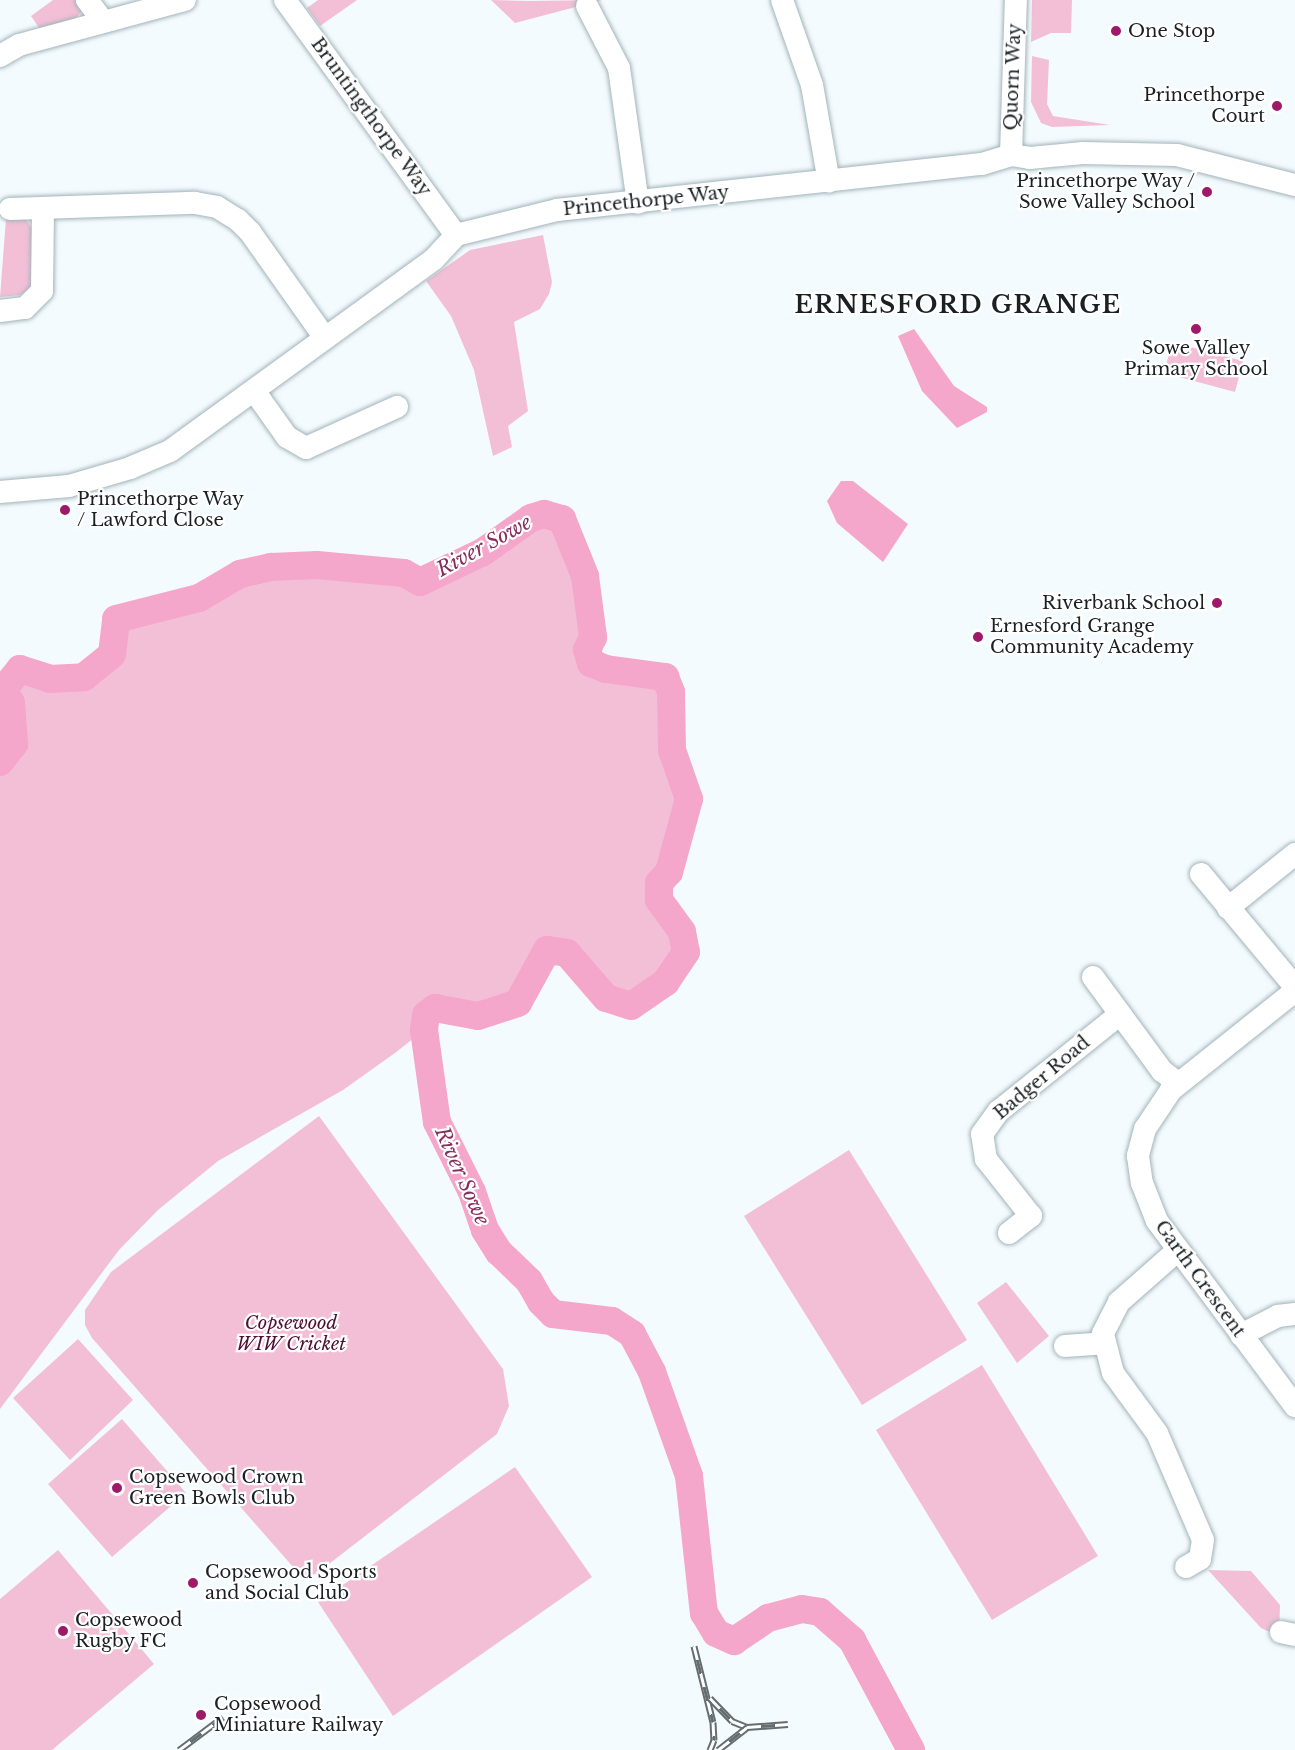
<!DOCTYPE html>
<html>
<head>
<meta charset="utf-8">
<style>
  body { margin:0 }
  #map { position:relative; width:1295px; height:1750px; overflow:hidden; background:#f4fbfe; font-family:"Libre Baskerville",serif }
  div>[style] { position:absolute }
  .green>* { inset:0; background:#f3bfd6 }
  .water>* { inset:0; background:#f5a6cb }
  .river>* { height:28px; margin:-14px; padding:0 14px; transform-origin:14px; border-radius:14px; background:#f5a6cb }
  .roads { filter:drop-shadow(0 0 2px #a2b4ba) drop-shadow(0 0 2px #a2b4ba) }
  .minor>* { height:22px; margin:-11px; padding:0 11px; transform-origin:11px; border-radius:11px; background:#fff }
  .rail>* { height:7px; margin-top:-3.5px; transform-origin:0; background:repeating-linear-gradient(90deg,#fff 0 14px,#666d70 0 28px); box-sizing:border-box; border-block:2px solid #666d70 }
  .dots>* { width:16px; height:16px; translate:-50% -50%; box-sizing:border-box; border:3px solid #fff; border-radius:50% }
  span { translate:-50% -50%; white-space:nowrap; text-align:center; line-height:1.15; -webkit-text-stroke:4.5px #fff; paint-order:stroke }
  .poi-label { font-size:18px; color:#1a2123 }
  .left { translate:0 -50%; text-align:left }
  .right { translate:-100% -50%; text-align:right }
  .street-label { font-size:18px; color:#1a2123 }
  .park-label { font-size:18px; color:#510d34; font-style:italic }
  .water-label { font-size:20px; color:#862d5d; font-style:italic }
  .district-label { font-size:24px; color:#1a2123; font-weight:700; letter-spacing:1.5px }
</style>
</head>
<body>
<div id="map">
  <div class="green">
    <i style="clip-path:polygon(53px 0,80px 0,84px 8px,72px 23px,42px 32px,31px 16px)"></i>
    <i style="clip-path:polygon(318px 0,357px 0,320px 26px,307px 8px)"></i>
    <i style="clip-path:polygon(491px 0,529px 1px,602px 0,515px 23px)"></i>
    <i style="clip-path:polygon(1032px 0,1072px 0,1071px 33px,1051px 33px,1031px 42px)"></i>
    <i style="clip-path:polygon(1032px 56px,1049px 60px,1047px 104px,1053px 116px,1110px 125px,1052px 127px,1041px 123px,1031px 102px)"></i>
    <i style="clip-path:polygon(24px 215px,33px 231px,31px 288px,20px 295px,0 297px,6px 219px)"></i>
    <i style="clip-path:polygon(543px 235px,552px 282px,549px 294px,540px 309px,514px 322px,528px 411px,508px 426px,512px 447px,493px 456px,474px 370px,451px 316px,426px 281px,470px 250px)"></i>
    <i style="clip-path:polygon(1172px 342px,1243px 361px,1235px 392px,1164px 373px)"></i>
    <i style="clip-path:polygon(544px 514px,562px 519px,585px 576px,593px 637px,587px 650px,591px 663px,606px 669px,665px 677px,671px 692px,672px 748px,689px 799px,669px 872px,659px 883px,659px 900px,682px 932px,686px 952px,666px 982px,631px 1006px,606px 998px,567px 953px,547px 950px,518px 1003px,478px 1016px,435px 1008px,426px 1015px,424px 1030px,395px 1053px,343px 1090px,218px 1161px,158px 1210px,119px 1250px,0 1409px,0 762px,14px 743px,11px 703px,3px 690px,20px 669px,50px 679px,84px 677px,112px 654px,116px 619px,199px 598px,240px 574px,271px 567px,317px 565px,404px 573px,420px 582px,483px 552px,531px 518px)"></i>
    <i style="clip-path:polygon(319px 1116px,503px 1369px,509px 1406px,497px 1434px,316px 1574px,301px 1576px,92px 1338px,85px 1325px,85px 1310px,111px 1272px)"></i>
    <i style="clip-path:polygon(849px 1150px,967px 1340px,862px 1405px,744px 1216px)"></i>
    <i style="clip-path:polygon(1006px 1282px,1049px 1336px,1017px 1363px,977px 1303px)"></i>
    <i style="clip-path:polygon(78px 1339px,133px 1400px,70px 1460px,13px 1398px)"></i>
    <i style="clip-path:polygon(982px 1365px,1098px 1556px,992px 1620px,876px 1430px)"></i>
    <i style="clip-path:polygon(122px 1419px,186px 1493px,112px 1557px,48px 1484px)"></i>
    <i style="clip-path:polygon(515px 1467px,592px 1577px,393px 1716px,318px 1602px)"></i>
    <i style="clip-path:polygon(58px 1550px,154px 1664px,52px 1750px,0 1750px,0 1599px)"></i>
    <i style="clip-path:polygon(1208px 1570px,1251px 1571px,1280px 1605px,1279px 1636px,1261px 1628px)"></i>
  </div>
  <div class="water">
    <i style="clip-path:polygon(914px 329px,954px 386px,987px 407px,987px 412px,957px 428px,922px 391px,898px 336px)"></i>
    <i style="clip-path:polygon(841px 481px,853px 481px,908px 524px,883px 562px,837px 523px,827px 501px)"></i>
  </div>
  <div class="river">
    <i style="left:0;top:762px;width:23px;rotate:-52deg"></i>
    <i style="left:14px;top:744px;width:41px;rotate:-94.2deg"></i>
    <i style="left:11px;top:703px;width:15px;rotate:-122deg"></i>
    <i style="left:3px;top:690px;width:27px;rotate:-51deg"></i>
    <i style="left:20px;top:669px;width:32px;rotate:18deg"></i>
    <i style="left:50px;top:679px;width:34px;rotate:-3deg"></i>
    <i style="left:84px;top:677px;width:36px;rotate:-39deg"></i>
    <i style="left:112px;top:654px;width:35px;rotate:-83deg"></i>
    <i style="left:116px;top:619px;width:86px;rotate:-14.2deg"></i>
    <i style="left:199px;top:598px;width:48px;rotate:-30.3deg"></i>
    <i style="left:240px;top:574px;width:32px;rotate:-13deg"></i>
    <i style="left:271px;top:567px;width:46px;rotate:-2.5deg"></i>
    <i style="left:317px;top:565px;width:87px;rotate:5.3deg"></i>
    <i style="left:404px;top:573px;width:18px;rotate:29deg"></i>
    <i style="left:420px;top:582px;width:70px;rotate:-25.5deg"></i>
    <i style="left:483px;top:552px;width:59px;rotate:-35.3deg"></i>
    <i style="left:531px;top:518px;width:14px;rotate:-17deg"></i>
    <i style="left:544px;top:514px;width:19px;rotate:16deg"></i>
    <i style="left:562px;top:519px;width:61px;rotate:68deg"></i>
    <i style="left:585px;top:576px;width:62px;rotate:82.5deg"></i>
    <i style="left:593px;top:637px;width:14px;rotate:115deg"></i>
    <i style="left:587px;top:650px;width:14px;rotate:73deg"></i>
    <i style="left:591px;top:663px;width:16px;rotate:22deg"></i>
    <i style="left:606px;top:669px;width:60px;rotate:7.7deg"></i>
    <i style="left:665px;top:677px;width:16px;rotate:68deg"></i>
    <i style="left:671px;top:692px;width:58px;rotate:89deg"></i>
    <i style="left:672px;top:750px;width:52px;rotate:70.9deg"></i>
    <i style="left:689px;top:799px;width:76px;rotate:105.3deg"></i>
    <i style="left:669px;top:872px;width:15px;rotate:132deg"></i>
    <i style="left:659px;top:883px;width:17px;rotate:90deg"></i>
    <i style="left:659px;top:900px;width:39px;rotate:54deg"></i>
    <i style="left:682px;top:932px;width:20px;rotate:79deg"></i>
    <i style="left:686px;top:952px;width:36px;rotate:124deg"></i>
    <i style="left:666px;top:982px;width:42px;rotate:145.6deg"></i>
    <i style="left:631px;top:1006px;width:26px;rotate:-162deg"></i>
    <i style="left:606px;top:998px;width:60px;rotate:-130.9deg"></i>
    <i style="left:567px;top:953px;width:20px;rotate:-171deg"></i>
    <i style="left:547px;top:950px;width:60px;rotate:118.7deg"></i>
    <i style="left:518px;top:1003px;width:42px;rotate:162deg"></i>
    <i style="left:478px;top:1016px;width:44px;rotate:-169.5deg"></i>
    <i style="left:435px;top:1008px;width:11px;rotate:142deg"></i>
    <i style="left:426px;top:1015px;width:15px;rotate:98deg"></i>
    <i style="left:424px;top:1030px;width:93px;rotate:82deg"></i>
    <i style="left:437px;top:1122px;width:78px;rotate:63.4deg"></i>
    <i style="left:472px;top:1192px;width:40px;rotate:71.1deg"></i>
    <i style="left:485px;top:1230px;width:26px;rotate:58deg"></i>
    <i style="left:499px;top:1252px;width:42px;rotate:44deg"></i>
    <i style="left:529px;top:1281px;width:24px;rotate:60deg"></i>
    <i style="left:541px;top:1302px;width:17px;rotate:45deg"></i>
    <i style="left:553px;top:1314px;width:59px;rotate:6.8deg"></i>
    <i style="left:612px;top:1321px;width:24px;rotate:33deg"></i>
    <i style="left:632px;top:1334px;width:43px;rotate:62.2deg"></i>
    <i style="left:652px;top:1372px;width:110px;rotate:70.4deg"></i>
    <i style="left:689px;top:1476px;width:138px;rotate:83.8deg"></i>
    <i style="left:704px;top:1613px;width:23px;rotate:59deg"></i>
    <i style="left:716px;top:1633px;width:20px;rotate:24deg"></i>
    <i style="left:734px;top:1641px;width:41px;rotate:-34.1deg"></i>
    <i style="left:768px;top:1618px;width:35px;rotate:-15deg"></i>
    <i style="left:802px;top:1609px;width:18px;rotate:9deg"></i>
    <i style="left:820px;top:1612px;width:43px;rotate:41.2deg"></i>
    <i style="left:852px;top:1640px;width:125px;rotate:61.8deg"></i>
  </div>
  <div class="roads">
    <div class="minor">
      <i style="left:87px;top:0;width:25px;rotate:53deg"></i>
      <i style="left:285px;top:0;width:291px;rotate:54deg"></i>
      <i style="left:782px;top:0;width:90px;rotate:70.6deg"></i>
      <i style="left:812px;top:85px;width:98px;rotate:80.1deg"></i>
      <i style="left:587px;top:6px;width:70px;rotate:62.7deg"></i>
      <i style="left:619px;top:68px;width:136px;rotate:82deg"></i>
      <i style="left:0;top:56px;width:22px;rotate:-30deg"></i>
      <i style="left:19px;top:45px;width:172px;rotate:-15.2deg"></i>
      <i style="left:1011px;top:155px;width:155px;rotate:-88.2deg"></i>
      <i style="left:10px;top:209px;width:185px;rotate:-1.9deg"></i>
      <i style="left:195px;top:203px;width:22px;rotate:10deg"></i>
      <i style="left:217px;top:207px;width:25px;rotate:32deg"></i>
      <i style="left:238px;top:220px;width:17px;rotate:45deg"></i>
      <i style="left:250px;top:232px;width:130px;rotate:54.7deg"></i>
      <i style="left:0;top:311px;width:25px;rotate:-7deg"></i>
      <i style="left:25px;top:308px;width:24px;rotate:-45deg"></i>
      <i style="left:42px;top:291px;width:82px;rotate:-89.3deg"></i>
      <i style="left:255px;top:392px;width:55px;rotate:54.6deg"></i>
      <i style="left:287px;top:437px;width:22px;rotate:30deg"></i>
      <i style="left:306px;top:448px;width:100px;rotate:-24.3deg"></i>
      <i style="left:0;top:492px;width:69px;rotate:-5deg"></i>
      <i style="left:69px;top:486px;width:64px;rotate:-16.4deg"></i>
      <i style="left:130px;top:468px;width:43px;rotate:-23deg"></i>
      <i style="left:170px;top:451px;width:326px;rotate:-36deg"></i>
      <i style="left:434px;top:259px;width:33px;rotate:-47deg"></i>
      <i style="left:456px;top:235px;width:104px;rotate:-13.9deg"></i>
      <i style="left:557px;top:210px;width:427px;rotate:-6.2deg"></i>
      <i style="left:982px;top:164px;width:30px;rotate:-17deg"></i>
      <i style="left:1011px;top:155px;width:19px;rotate:9deg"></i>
      <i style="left:1030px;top:158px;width:53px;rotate:-5.4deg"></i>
      <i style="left:1083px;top:153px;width:94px;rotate:1.2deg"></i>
      <i style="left:1177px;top:155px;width:122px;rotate:14.3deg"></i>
      <i style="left:1201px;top:874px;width:147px;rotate:50.2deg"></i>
      <i style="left:1228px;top:908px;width:86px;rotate:-38.9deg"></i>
      <i style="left:1093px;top:977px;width:117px;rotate:53.7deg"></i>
      <i style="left:1162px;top:1071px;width:20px;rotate:37deg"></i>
      <i style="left:1295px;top:991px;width:159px;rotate:141.4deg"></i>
      <i style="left:1171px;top:1090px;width:47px;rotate:123.7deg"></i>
      <i style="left:1145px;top:1129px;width:28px;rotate:105deg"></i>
      <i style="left:1138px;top:1156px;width:27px;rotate:82deg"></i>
      <i style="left:1142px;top:1183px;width:41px;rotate:68.5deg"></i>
      <i style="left:1157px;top:1221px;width:231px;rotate:53.3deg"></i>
      <i style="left:1009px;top:1233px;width:28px;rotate:-38deg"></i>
      <i style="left:1031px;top:1216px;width:73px;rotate:-128.3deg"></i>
      <i style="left:986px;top:1159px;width:25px;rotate:-99deg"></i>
      <i style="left:982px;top:1134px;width:29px;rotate:-54deg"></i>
      <i style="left:999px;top:1111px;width:155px;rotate:-38.7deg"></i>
      <i style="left:1178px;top:1250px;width:79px;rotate:138.6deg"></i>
      <i style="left:1119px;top:1302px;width:36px;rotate:117deg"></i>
      <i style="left:1103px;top:1334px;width:40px;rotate:75.6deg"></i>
      <i style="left:1113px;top:1373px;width:74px;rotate:53.7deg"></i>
      <i style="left:1157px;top:1433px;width:116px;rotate:66.7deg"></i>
      <i style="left:1203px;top:1540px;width:19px;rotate:99deg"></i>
      <i style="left:1200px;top:1559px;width:16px;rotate:150deg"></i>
      <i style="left:1241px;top:1335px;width:42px;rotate:-27.2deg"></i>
      <i style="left:1278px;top:1316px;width:17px;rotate:-7deg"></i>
      <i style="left:1065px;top:1346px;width:39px;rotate:-4deg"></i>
      <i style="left:1281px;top:1632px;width:14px;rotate:12deg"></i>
    </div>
  </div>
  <div class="rail">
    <i style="left:694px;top:1646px;width:78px;rotate:76deg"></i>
    <i style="left:713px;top:1722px;width:18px;rotate:87deg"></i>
    <i style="left:714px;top:1740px;width:11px;rotate:112deg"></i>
    <i style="left:710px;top:1698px;width:32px;rotate:46deg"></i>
    <i style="left:732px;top:1721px;width:16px;rotate:22deg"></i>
    <i style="left:179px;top:1750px;width:55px;rotate:-36.9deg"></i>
    <i style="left:718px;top:1750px;width:37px;rotate:-38deg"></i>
    <i style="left:747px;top:1727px;width:41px;rotate:-4.2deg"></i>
  </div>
  <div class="dots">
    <i style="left:1116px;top:31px;background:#9e1969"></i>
    <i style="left:1277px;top:106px;background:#9e1969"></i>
    <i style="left:1207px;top:192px;background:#9e1969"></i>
    <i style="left:1196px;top:329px;background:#9e1969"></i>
    <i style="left:65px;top:510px;background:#9e1969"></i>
    <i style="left:1217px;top:603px;background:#9e1969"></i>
    <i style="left:978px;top:637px;background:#9e1969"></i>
    <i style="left:117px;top:1488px;background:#9e1969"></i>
    <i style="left:193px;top:1583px;background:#9e1969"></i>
    <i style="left:63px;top:1631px;background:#9e1969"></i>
    <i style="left:201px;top:1715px;background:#9e1969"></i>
  </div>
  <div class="poi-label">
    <span class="left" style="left:1128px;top:31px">One Stop</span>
    <span class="right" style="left:1265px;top:106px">Princethorpe<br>Court</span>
    <span class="right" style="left:1195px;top:192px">Princethorpe Way /<br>Sowe Valley School</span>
    <span style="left:1196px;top:359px">Sowe Valley<br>Primary School</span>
    <span class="left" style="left:77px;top:510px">Princethorpe Way<br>/ Lawford Close</span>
    <span class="right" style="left:1205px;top:603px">Riverbank School</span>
    <span class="left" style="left:990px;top:637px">Ernesford Grange<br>Community Academy</span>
    <span class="left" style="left:129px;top:1488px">Copsewood Crown<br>Green Bowls Club</span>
    <span class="left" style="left:205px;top:1583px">Copsewood Sports<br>and Social Club</span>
    <span class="left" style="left:75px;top:1631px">Copsewood<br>Rugby FC</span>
    <span class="left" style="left:214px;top:1715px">Copsewood<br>Miniature Railway</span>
  </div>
  <div class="street-label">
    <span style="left:1013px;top:77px;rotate:-88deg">Quorn Way</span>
    <span style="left:371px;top:117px;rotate:54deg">Bruntingthorpe Way</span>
    <span style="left:646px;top:201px;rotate:-6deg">Princethorpe Way</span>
    <span style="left:1042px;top:1078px;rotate:-40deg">Badger Road</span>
    <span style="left:1200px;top:1279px;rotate:54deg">Garth Crescent</span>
  </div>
  <div class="park-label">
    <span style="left:291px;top:1334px">Copsewood<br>WIW Cricket</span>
  </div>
  <div class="water-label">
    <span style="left:484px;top:546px;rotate:-29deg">River Sowe</span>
    <span style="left:462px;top:1176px;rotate:66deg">River Sowe</span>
  </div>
  <div class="district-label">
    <span style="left:958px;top:305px">ERNESFORD GRANGE</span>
  </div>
</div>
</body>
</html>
